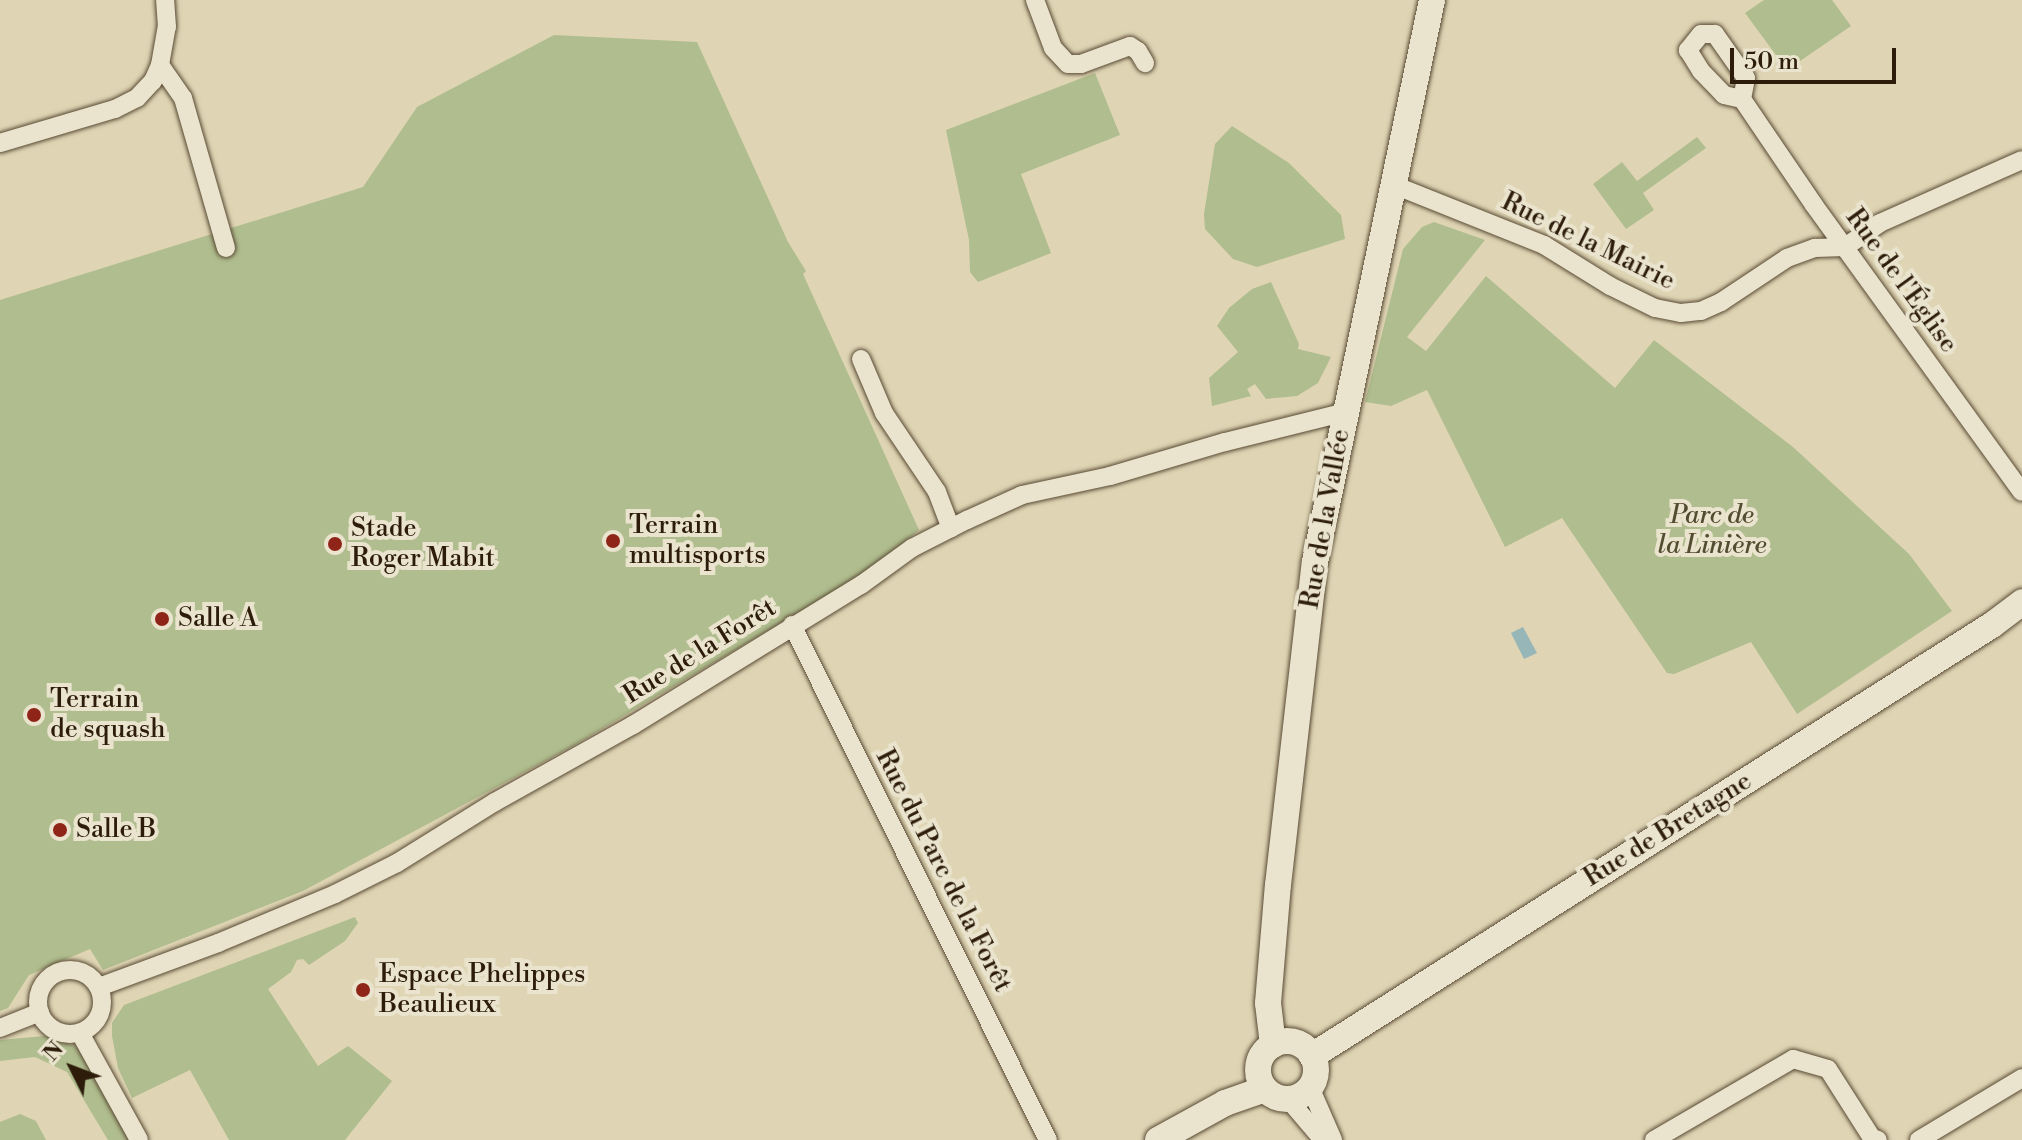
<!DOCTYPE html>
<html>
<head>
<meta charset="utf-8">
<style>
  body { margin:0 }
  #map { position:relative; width:2022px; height:1140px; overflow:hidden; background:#dfd5b4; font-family:"Libre Bodoni",serif }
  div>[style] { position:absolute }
  .green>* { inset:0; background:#b0bd8e }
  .water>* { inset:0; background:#97b6b7 }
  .roads { filter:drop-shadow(0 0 2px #594a34) drop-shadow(0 0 2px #594a34) }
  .street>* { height:18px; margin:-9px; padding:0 9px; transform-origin:9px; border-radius:9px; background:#eae4ce }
  .street>.ring { margin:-9px; padding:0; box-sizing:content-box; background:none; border:18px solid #eae4ce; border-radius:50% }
  .secondary>* { height:26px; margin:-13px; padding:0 13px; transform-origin:13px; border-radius:13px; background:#eae4ce }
  .secondary>.ring { margin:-13px; padding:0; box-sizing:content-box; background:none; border:26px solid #eae4ce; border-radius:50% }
  .dots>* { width:22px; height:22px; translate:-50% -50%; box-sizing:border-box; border:4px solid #eae4ce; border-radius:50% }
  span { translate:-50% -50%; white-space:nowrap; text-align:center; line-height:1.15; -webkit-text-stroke:8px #eae4ce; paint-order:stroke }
  .street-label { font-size:26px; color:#2c1c09 }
  .park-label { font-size:26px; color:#544c31; font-style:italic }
  .poi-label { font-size:26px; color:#2c1c09 }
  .left { translate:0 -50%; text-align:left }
  .north { position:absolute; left:32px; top:1028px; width:80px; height:80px; -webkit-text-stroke:6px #eae4ce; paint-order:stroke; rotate:312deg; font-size:22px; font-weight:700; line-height:32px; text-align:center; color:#2c1c09 }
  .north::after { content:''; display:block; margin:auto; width:28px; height:36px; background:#2c1c09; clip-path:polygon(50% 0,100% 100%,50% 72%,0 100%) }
  .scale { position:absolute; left:1730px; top:48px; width:166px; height:36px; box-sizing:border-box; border:4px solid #2c1c09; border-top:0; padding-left:10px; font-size:24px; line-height:28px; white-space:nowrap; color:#2c1c09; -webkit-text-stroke:6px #eae4ce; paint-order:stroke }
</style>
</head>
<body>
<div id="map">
  <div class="green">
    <i style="clip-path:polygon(1764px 0,1832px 0,1851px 26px,1787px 70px,1745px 13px)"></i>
    <i style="clip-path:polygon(554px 35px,697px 42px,788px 242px,806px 271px,803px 274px,919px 530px,870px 570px,573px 746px,303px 891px,103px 970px,90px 949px,29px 975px,8px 1008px,0 1011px,0 300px,363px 187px,417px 107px)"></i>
    <i style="clip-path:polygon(1095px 73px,1120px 135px,1021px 174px,1051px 253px,978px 282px,970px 272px,969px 240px,946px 130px)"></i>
    <i style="clip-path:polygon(1232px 126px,1289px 163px,1341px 215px,1345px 239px,1257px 267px,1233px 259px,1205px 229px,1204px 214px,1215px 144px)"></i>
    <i style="clip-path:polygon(1697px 137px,1706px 148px,1643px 193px,1654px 210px,1626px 229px,1593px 184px,1622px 162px,1637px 181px)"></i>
    <i style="clip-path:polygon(1434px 222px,1485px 240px,1407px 337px,1426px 351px,1486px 276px,1615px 388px,1654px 340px,1793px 447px,1909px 554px,1952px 611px,1797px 714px,1751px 642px,1674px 674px,1667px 673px,1562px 518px,1505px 547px,1427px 390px,1391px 406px,1365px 402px,1403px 249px,1422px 227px)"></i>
    <i style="clip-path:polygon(1271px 282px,1299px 344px,1298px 349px,1331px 357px,1318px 383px,1297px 396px,1266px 399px,1255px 384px,1247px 389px,1251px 396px,1212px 406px,1209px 378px,1238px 352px,1217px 326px,1229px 308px,1252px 289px)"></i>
    <i style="clip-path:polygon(355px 917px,358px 923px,345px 941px,309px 965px,303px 959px,297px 960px,291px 972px,268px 989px,318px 1066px,348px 1046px,392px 1081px,345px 1140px,229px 1140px,190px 1070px,132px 1098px,118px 1068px,112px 1036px,112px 1023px,124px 1005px)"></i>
    <i style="clip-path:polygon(45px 1036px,75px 1046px,84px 1054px,131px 1140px,108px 1140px,67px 1072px,35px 1057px,0 1061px,0 1040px)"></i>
    <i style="clip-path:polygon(20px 1114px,36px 1121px,46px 1140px,0 1140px,0 1122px)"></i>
  </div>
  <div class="water">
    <i style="clip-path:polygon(1523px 627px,1537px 653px,1524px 659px,1511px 633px)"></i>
  </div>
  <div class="roads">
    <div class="street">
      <i style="left:1035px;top:0;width:51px;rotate:69.4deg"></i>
      <i style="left:1053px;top:48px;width:22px;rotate:47deg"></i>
      <i style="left:1068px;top:64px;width:13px"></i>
      <i style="left:1081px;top:64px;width:52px;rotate:-20.2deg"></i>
      <i style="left:1130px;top:46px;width:9px;rotate:32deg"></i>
      <i style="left:1138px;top:51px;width:14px;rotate:60deg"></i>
      <i style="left:160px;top:65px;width:40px;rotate:55.1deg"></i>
      <i style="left:183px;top:98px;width:156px;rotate:74deg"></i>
      <i style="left:1742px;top:99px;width:21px;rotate:-79deg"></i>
      <i style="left:1746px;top:78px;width:54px;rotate:-125.2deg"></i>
      <i style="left:1715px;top:34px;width:14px;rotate:180deg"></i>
      <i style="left:1701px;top:34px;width:21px;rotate:129deg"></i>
      <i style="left:1688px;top:50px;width:25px;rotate:58deg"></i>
      <i style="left:1701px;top:71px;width:33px;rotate:46deg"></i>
      <i style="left:1724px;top:95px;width:18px;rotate:13deg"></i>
      <i style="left:1742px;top:99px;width:128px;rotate:55.8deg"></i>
      <i style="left:1814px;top:205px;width:354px;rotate:54.1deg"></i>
      <i style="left:0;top:143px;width:120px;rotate:-16.5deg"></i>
      <i style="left:115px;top:109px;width:25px;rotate:-27deg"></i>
      <i style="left:137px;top:98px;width:23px;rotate:-47deg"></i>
      <i style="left:153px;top:81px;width:17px;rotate:-66deg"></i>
      <i style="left:160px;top:65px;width:39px;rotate:-80deg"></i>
      <i style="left:167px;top:27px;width:27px;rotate:-94deg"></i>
      <i style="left:1394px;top:185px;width:162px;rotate:21.8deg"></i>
      <i style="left:1544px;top:245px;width:78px;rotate:31.8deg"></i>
      <i style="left:1610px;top:286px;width:50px;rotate:26.1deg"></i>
      <i style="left:1655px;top:308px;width:26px;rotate:11deg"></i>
      <i style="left:1681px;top:313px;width:20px;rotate:-6deg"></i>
      <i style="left:1701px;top:311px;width:22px;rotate:-24deg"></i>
      <i style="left:1721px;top:302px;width:79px;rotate:-33.7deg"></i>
      <i style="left:1787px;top:258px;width:30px;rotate:-20deg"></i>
      <i style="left:1815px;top:248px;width:30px;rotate:-2deg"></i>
      <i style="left:1845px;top:247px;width:42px;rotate:-34.4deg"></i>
      <i style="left:1880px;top:223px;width:155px;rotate:-23.9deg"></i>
      <i style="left:861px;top:359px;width:59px;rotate:66.9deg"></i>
      <i style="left:884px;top:413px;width:95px;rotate:56.1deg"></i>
      <i style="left:937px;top:492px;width:39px;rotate:69deg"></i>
      <i style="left:792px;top:625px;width:575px;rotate:63.57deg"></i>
      <i class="ring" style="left:38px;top:970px;width:46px;height:46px"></i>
      <i style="left:99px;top:987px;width:127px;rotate:-20.3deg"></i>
      <i style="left:218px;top:943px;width:127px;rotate:-22.7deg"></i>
      <i style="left:335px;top:894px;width:69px;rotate:-26.6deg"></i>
      <i style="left:397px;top:863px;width:115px;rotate:-31.9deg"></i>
      <i style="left:495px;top:802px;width:158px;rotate:-29.2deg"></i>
      <i style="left:633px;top:725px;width:268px;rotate:-31.6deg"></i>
      <i style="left:861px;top:585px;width:63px;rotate:-36deg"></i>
      <i style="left:912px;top:548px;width:62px;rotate:-27deg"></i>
      <i style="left:967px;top:520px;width:60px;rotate:-24.4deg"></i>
      <i style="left:1022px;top:495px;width:90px;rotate:-12.2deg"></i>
      <i style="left:1110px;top:476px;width:120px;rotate:-16.5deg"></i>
      <i style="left:1225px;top:442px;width:125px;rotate:-13.9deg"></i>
      <i style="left:0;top:1028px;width:43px;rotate:-21.8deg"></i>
      <i style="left:80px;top:1033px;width:122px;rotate:61.1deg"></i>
      <i style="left:1310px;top:1087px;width:58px;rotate:66.5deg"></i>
      <i style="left:1288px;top:1099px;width:54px;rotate:49.5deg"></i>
      <i style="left:1654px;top:1140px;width:161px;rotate:-30.2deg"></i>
      <i style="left:1793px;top:1059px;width:36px;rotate:16deg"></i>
      <i style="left:1828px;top:1069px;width:82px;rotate:57.5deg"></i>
      <i style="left:1872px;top:1138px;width:6px;rotate:18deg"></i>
      <i style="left:1919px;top:1140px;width:120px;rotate:-31deg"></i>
    </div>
    <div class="secondary">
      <i class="ring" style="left:1258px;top:1041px;width:32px;height:32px"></i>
      <i style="left:1273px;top:1045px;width:42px;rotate:-96.8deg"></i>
      <i style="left:1268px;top:1003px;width:118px;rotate:-85.2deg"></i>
      <i style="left:1278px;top:885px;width:325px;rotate:-83.5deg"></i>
      <i style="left:1315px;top:562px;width:574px;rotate:-78.24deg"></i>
      <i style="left:1312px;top:1056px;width:805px;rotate:-32.37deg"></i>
      <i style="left:1992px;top:625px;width:38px;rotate:-37deg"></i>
      <i style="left:1158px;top:1140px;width:77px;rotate:-28.9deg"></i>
      <i style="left:1225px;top:1103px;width:42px;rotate:-19.3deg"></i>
    </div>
  </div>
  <div class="dots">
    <i style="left:613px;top:541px;background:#8f2418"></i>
    <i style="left:335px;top:544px;background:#8f2418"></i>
    <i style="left:162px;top:619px;background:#8f2418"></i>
    <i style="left:34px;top:715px;background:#8f2418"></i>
    <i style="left:60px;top:830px;background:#8f2418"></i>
    <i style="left:363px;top:990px;background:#8f2418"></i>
  </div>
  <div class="street-label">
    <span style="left:1588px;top:242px;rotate:26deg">Rue de la Mairie</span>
    <span style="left:1901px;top:281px;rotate:54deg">Rue de l'Église</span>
    <span style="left:1326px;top:519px;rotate:-80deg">Rue de la Vallée</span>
    <span style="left:700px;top:652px;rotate:-32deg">Rue de la Forêt</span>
    <span style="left:1668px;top:830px;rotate:-32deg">Rue de Bretagne</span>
    <span style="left:943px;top:871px;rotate:63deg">Rue du Parc de la Forêt</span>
  </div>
  <div class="park-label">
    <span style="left:1712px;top:531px">Parc de<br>la Linière</span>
  </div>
  <div class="poi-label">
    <span class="left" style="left:629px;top:541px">Terrain<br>multisports</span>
    <span class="left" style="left:351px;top:544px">Stade<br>Roger Mabit</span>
    <span class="left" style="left:178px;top:619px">Salle A</span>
    <span class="left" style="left:50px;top:715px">Terrain<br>de squash</span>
    <span class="left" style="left:76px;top:830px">Salle B</span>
    <span class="left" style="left:379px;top:990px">Espace Phelippes<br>Beaulieux</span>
  </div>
  <div class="north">N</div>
  <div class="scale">50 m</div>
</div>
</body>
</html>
